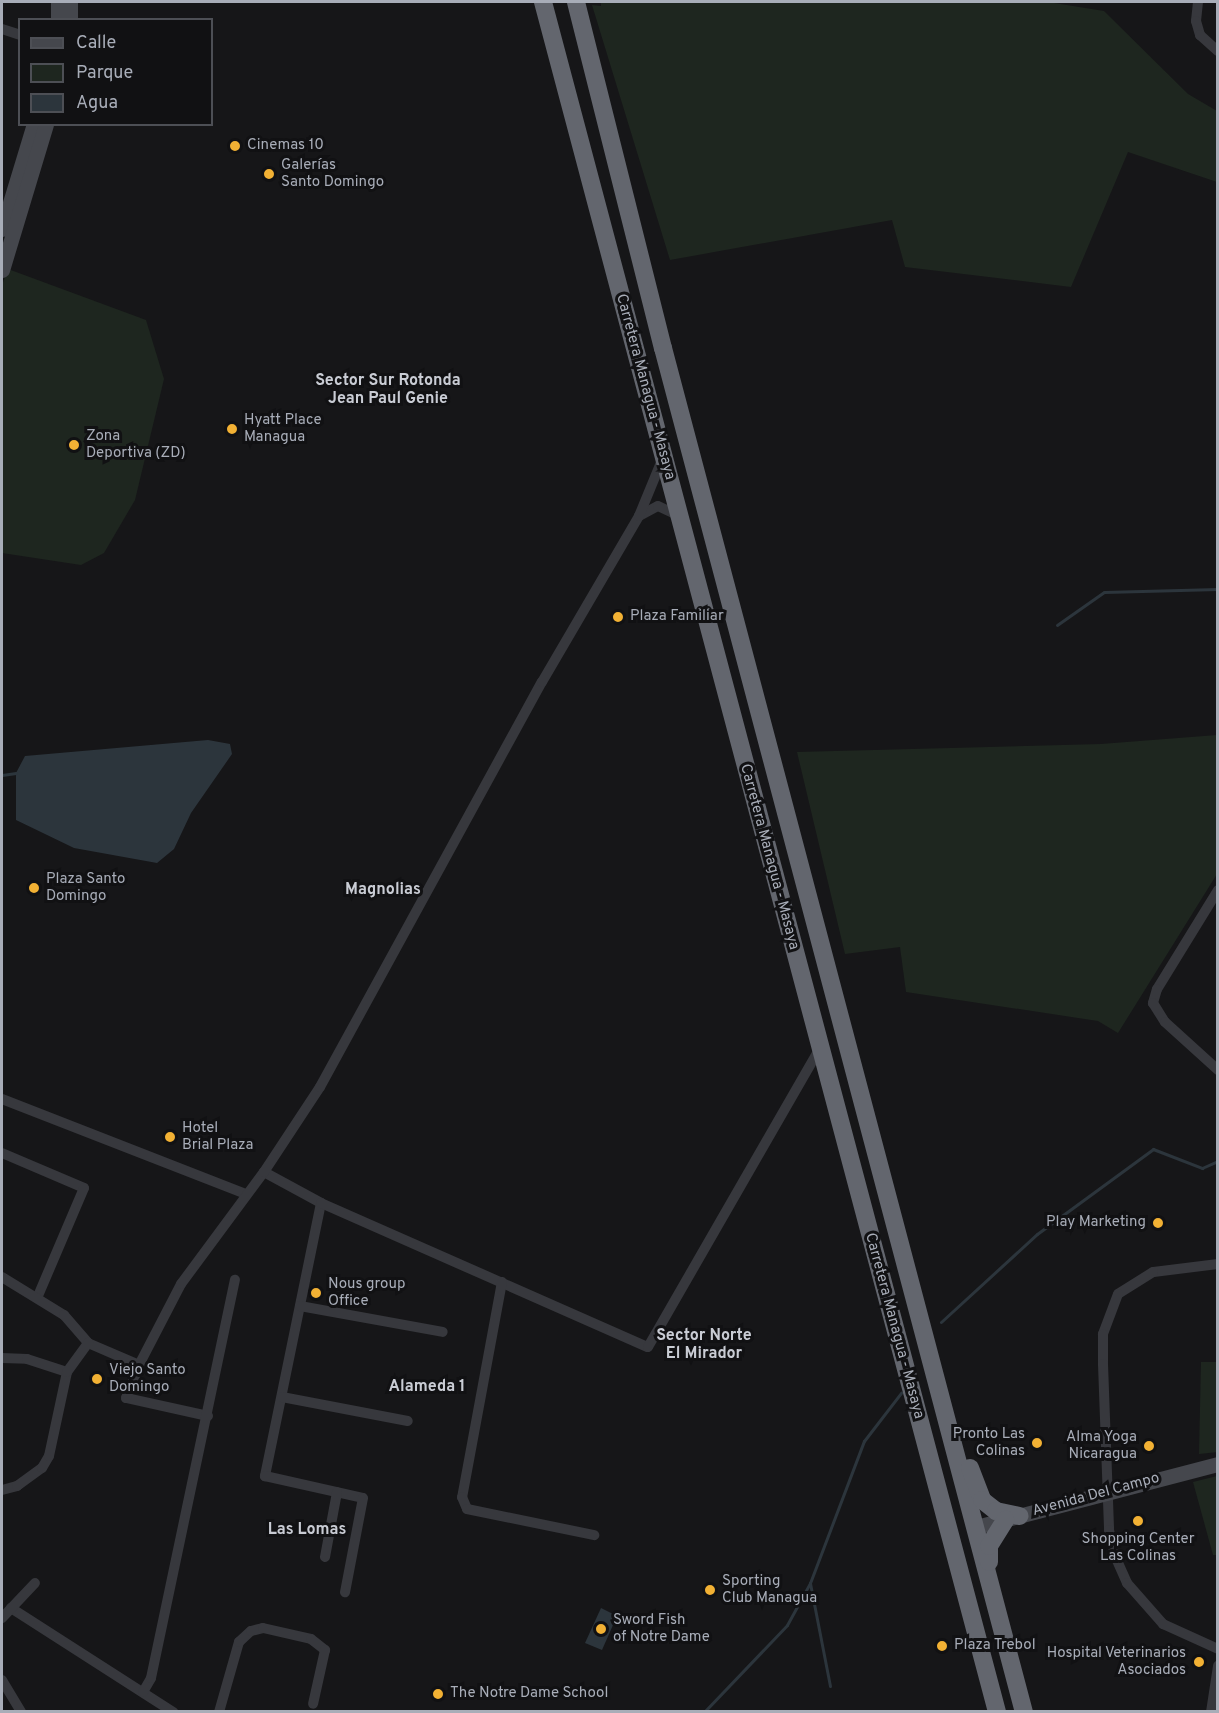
<!DOCTYPE html>
<html>
<head>
<meta charset="utf-8">
<style>
  body { margin:0 }
  #map { position:relative; width:1219px; height:1713px; overflow:hidden; background:#161618; font-family:Overpass,sans-serif }
  div>[style] { position:absolute }
  .green>* { inset:0; background:#1e261f }
  .water>* { inset:0; background:#2c353c }
  .stream>* { height:3px; margin:-1.5px; padding:0 1.5px; transform-origin:1.5px; border-radius:1.5px; background:#2c353c }
  .street>* { height:10px; margin:-5px; padding:0 5px; transform-origin:5px; border-radius:5px; background:#37383d }
  .secondary>* { height:15px; margin:-7.5px; padding:0 7.5px; transform-origin:7.5px; border-radius:7.5px; background:#45474d }
  .highway>* { height:18px; margin:-9px; padding:0 9px; transform-origin:9px; border-radius:9px; background:#63666e }
  .dots>* { width:16px; height:16px; translate:-50% -50%; box-sizing:border-box; border:3px solid #111113; border-radius:50% }
  span { translate:-50% -50%; white-space:nowrap; text-align:center; line-height:1.15; -webkit-text-stroke:6px #111113; paint-order:stroke }
  .poi-label { font-size:15px; color:#a8adb8 }
  .left { translate:0 -50%; text-align:left }
  .right { translate:-100% -50%; text-align:right }
  .street-label { font-size:15px; color:#a8adb8 }
  .neighbourhood-label { font-size:16px; color:#c9ccd4; font-weight:700 }
  .frame { position:absolute; inset:0; border:3px solid #a8adb8; pointer-events:none }
  .legend { position:absolute; left:18px; top:18px; width:195px; height:108px; box-sizing:border-box; background:#111113; border:2px solid #4d4f55; margin:0; padding:8px 10px; list-style:none; font-size:18px; color:#a8adb8 }
  .legend li { display:flex; align-items:center; gap:12px; height:30px }
  .legend b { width:30px; border:2px solid #4d4f55 }
</style>
</head>
<body>
<div id="map">
  <div class="green">
    <i style="clip-path:polygon(601px 2px,1048px 2px,1104px 11px,1188px 94px,1217px 111px,1217px 182px,1128px 152px,1071px 287px,905px 267px,892px 220px,670px 260px,592px 5px,601px 6px)"></i>
    <i style="clip-path:polygon(8px 269px,146px 320px,164px 379px,135px 500px,104px 553px,81px 565px,2px 553px,2px 285px)"></i>
    <i style="clip-path:polygon(1217px 735px,1217px 874px,1118px 1033px,1098px 1021px,906px 992px,900px 947px,845px 954px,797px 752px,1101px 744px)"></i>
    <i style="clip-path:polygon(1201px 1362px,1217px 1362px,1218px 1452px,1199px 1454px)"></i>
    <i style="clip-path:polygon(1217px 1476px,1217px 1555px,1213px 1555px,1193px 1482px)"></i>
  </div>
  <div class="water">
    <i style="clip-path:polygon(208px 740px,230px 744px,232px 754px,191px 813px,174px 849px,157px 863px,74px 848px,16px 820px,16px 773px,25px 756px)"></i>
    <i style="clip-path:polygon(601px 1608px,617px 1616px,602px 1650px,585px 1643px)"></i>
  </div>
  <div class="stream">
    <i style="left:1057px;top:625px;width:57px;rotate:-35.1deg"></i>
    <i style="left:1104px;top:592px;width:114px;rotate:-1.5deg"></i>
    <i style="left:2px;top:775px;width:14px;rotate:-8deg"></i>
    <i style="left:941px;top:1322px;width:130px;rotate:-42.5deg"></i>
    <i style="left:1037px;top:1234px;width:144px;rotate:-36.2deg"></i>
    <i style="left:1153px;top:1149px;width:53px;rotate:21.2deg"></i>
    <i style="left:1202px;top:1168px;width:17px;rotate:-24deg"></i>
    <i style="left:830px;top:1686px;width:105px;rotate:-101deg"></i>
    <i style="left:810px;top:1583px;width:152px;rotate:-69.2deg"></i>
    <i style="left:864px;top:1441px;width:61px;rotate:-52.4deg"></i>
    <i style="left:704px;top:1712px;width:120px;rotate:-46.3deg"></i>
    <i style="left:787px;top:1625px;width:48px;rotate:-61.3deg"></i>
  </div>
  <div class="street">
    <i style="left:1198px;top:2px;width:19px;rotate:96deg"></i>
    <i style="left:1196px;top:21px;width:15px;rotate:74deg"></i>
    <i style="left:1200px;top:35px;width:24px;rotate:42deg"></i>
    <i style="left:2px;top:29px;width:19px;rotate:18deg"></i>
    <i style="left:639px;top:516px;width:21px;rotate:-28deg"></i>
    <i style="left:658px;top:506px;width:23px;rotate:25deg"></i>
    <i style="left:1218px;top:890px;width:116px;rotate:121.6deg"></i>
    <i style="left:1157px;top:989px;width:15px;rotate:106deg"></i>
    <i style="left:1153px;top:1003px;width:22px;rotate:58deg"></i>
    <i style="left:1165px;top:1022px;width:72px;rotate:42.2deg"></i>
    <i style="left:2px;top:1099px;width:262px;rotate:21.3deg"></i>
    <i style="left:2px;top:1153px;width:89px;rotate:23.1deg"></i>
    <i style="left:84px;top:1188px;width:117px;rotate:113.1deg"></i>
    <i style="left:264px;top:1172px;width:65px;rotate:28.5deg"></i>
    <i style="left:321px;top:1203px;width:279px;rotate:101.6deg"></i>
    <i style="left:265px;top:1476px;width:100px;rotate:12.7deg"></i>
    <i style="left:363px;top:1498px;width:96px;rotate:100.8deg"></i>
    <i style="left:321px;top:1203px;width:357px;rotate:23.8deg"></i>
    <i style="left:648px;top:1347px;width:345px;rotate:-60.1deg"></i>
    <i style="left:1218px;top:1264px;width:65px;rotate:173deg"></i>
    <i style="left:1153px;top:1272px;width:41px;rotate:147.8deg"></i>
    <i style="left:1118px;top:1294px;width:43px;rotate:110.6deg"></i>
    <i style="left:1103px;top:1334px;width:30px;rotate:90deg"></i>
    <i style="left:1103px;top:1364px;width:166px;rotate:87.9deg"></i>
    <i style="left:1109px;top:1530px;width:27px;rotate:77deg"></i>
    <i style="left:1115px;top:1556px;width:30px;rotate:66deg"></i>
    <i style="left:1127px;top:1583px;width:55px;rotate:48.7deg"></i>
    <i style="left:1163px;top:1624px;width:60px;rotate:24.4deg"></i>
    <i style="left:2px;top:1277px;width:73px;rotate:31.5deg"></i>
    <i style="left:64px;top:1315px;width:37px;rotate:49deg"></i>
    <i style="left:88px;top:1343px;width:56px;rotate:23.3deg"></i>
    <i style="left:502px;top:1282px;width:219px;rotate:100.5deg"></i>
    <i style="left:462px;top:1497px;width:13px;rotate:67deg"></i>
    <i style="left:467px;top:1509px;width:130px;rotate:11.6deg"></i>
    <i style="left:300px;top:1306px;width:145px;rotate:10.3deg"></i>
    <i style="left:2px;top:1358px;width:25px;rotate:2deg"></i>
    <i style="left:27px;top:1359px;width:42px;rotate:18deg"></i>
    <i style="left:282px;top:1397px;width:128px;rotate:10.8deg"></i>
    <i style="left:208px;top:1416px;width:84px;rotate:-167.6deg"></i>
    <i style="left:126px;top:1398px;width:35px;rotate:-68deg"></i>
    <i style="left:139px;top:1365px;width:91px;rotate:-62.6deg"></i>
    <i style="left:181px;top:1284px;width:139px;rotate:-53.5deg"></i>
    <i style="left:264px;top:1172px;width:102px;rotate:-56.6deg"></i>
    <i style="left:320px;top:1087px;width:462px;rotate:-61.3deg"></i>
    <i style="left:542px;top:682px;width:192px;rotate:-59.7deg"></i>
    <i style="left:639px;top:516px;width:61px;rotate:-67.7deg"></i>
    <i style="left:2px;top:1490px;width:16px;rotate:-15deg"></i>
    <i style="left:17px;top:1486px;width:31px;rotate:-36deg"></i>
    <i style="left:42px;top:1468px;width:14px;rotate:-60deg"></i>
    <i style="left:49px;top:1456px;width:86px;rotate:-77.9deg"></i>
    <i style="left:67px;top:1372px;width:36px;rotate:-54deg"></i>
    <i style="left:325px;top:1557px;width:66px;rotate:-79.5deg"></i>
    <i style="left:11px;top:1608px;width:193px;rotate:32.7deg"></i>
    <i style="left:2px;top:1618px;width:48px;rotate:-46.7deg"></i>
    <i style="left:2px;top:1680px;width:37px;rotate:59deg"></i>
    <i style="left:143px;top:1692px;width:16px;rotate:-60deg"></i>
    <i style="left:151px;top:1678px;width:407px;rotate:-78.1deg"></i>
    <i style="left:219px;top:1712px;width:73px;rotate:-74.1deg"></i>
    <i style="left:239px;top:1642px;width:16px;rotate:-43deg"></i>
    <i style="left:251px;top:1631px;width:12px;rotate:-14deg"></i>
    <i style="left:263px;top:1628px;width:49px;rotate:12.9deg"></i>
    <i style="left:311px;top:1639px;width:18px;rotate:38deg"></i>
    <i style="left:325px;top:1650px;width:55px;rotate:102.5deg"></i>
    <i style="left:1211px;top:1712px;width:47px;rotate:-81.3deg"></i>
  </div>
  <div class="secondary">
    <i style="left:58px;top:2px;width:18px;rotate:90deg"></i>
    <i style="left:70px;top:20px;width:18px;rotate:-90deg"></i>
    <i style="left:2px;top:229px;width:110px;rotate:-73.1deg"></i>
    <i style="left:2px;top:270px;width:152px;rotate:-73.2deg"></i>
    <i style="left:976px;top:1527px;width:250px;rotate:-14.6deg"></i>
  </div>
  <div class="highway">
    <i style="left:543px;top:2px;width:1769px;rotate:75.13deg"></i>
    <i style="left:576px;top:2px;width:357px;rotate:75.9deg"></i>
    <i style="left:663px;top:348px;width:1411px;rotate:75.18deg"></i>
    <i style="left:970px;top:1468px;width:34px;rotate:69deg"></i>
    <i style="left:982px;top:1500px;width:18px;rotate:38deg"></i>
    <i style="left:996px;top:1511px;width:24px;rotate:12deg"></i>
    <i style="left:989px;top:1562px;width:16px;rotate:-90deg"></i>
    <i style="left:989px;top:1546px;width:31px;rotate:-58deg"></i>
  </div>
  <div class="dots">
    <i style="left:235px;top:146px;background:#f2b134"></i>
    <i style="left:269px;top:174px;background:#f2b134"></i>
    <i style="left:232px;top:429px;background:#f2b134"></i>
    <i style="left:74px;top:445px;background:#f2b134"></i>
    <i style="left:618px;top:617px;background:#f2b134"></i>
    <i style="left:34px;top:888px;background:#f2b134"></i>
    <i style="left:170px;top:1137px;background:#f2b134"></i>
    <i style="left:1158px;top:1223px;background:#f2b134"></i>
    <i style="left:316px;top:1293px;background:#f2b134"></i>
    <i style="left:97px;top:1379px;background:#f2b134"></i>
    <i style="left:1037px;top:1443px;background:#f2b134"></i>
    <i style="left:1149px;top:1446px;background:#f2b134"></i>
    <i style="left:1138px;top:1521px;background:#f2b134"></i>
    <i style="left:710px;top:1590px;background:#f2b134"></i>
    <i style="left:601px;top:1629px;background:#f2b134"></i>
    <i style="left:942px;top:1646px;background:#f2b134"></i>
    <i style="left:1199px;top:1662px;background:#f2b134"></i>
    <i style="left:438px;top:1694px;background:#f2b134"></i>
  </div>
  <div class="poi-label">
    <span class="left" style="left:247px;top:146px">Cinemas 10</span>
    <span class="left" style="left:281px;top:174px">Galerías<br>Santo Domingo</span>
    <span class="left" style="left:244px;top:429px">Hyatt Place<br>Managua</span>
    <span class="left" style="left:86px;top:445px">Zona<br>Deportiva (ZD)</span>
    <span class="left" style="left:630px;top:617px">Plaza Familiar</span>
    <span class="left" style="left:46px;top:888px">Plaza Santo<br>Domingo</span>
    <span class="left" style="left:182px;top:1137px">Hotel<br>Brial Plaza</span>
    <span class="right" style="left:1146px;top:1223px">Play Marketing</span>
    <span class="left" style="left:328px;top:1293px">Nous group<br>Office</span>
    <span class="left" style="left:109px;top:1379px">Viejo Santo<br>Domingo</span>
    <span class="right" style="left:1025px;top:1443px">Pronto Las<br>Colinas</span>
    <span class="right" style="left:1137px;top:1446px">Alma Yoga<br>Nicaragua</span>
    <span style="left:1138px;top:1548px">Shopping Center<br>Las Colinas</span>
    <span class="left" style="left:722px;top:1590px">Sporting<br>Club Managua</span>
    <span class="left" style="left:613px;top:1629px">Sword Fish<br>of Notre Dame</span>
    <span class="left" style="left:954px;top:1646px">Plaza Trebol</span>
    <span class="right" style="left:1186px;top:1662px">Hospital Veterinarios<br>Asociados</span>
    <span class="left" style="left:450px;top:1694px">The Notre Dame School</span>
  </div>
  <div class="street-label">
    <span style="left:645px;top:387px;rotate:75deg">Carretera Managua - Masaya</span>
    <span style="left:769px;top:857px;rotate:75deg">Carretera Managua - Masaya</span>
    <span style="left:894px;top:1326px;rotate:75deg">Carretera Managua - Masaya</span>
    <span style="left:1096px;top:1495px;rotate:-15deg">Avenida Del Campo</span>
  </div>
  <div class="neighbourhood-label">
    <span style="left:388px;top:390px">Sector Sur Rotonda<br>Jean Paul Genie</span>
    <span style="left:383px;top:890px">Magnolias</span>
    <span style="left:704px;top:1345px">Sector Norte<br>El Mirador</span>
    <span style="left:427px;top:1387px">Alameda 1</span>
    <span style="left:307px;top:1530px">Las Lomas</span>
  </div>
  <div class="frame"></div>
  <ul class="legend">
  <li><b style="height:8px;background:#45474d"></b>Calle</li>
  <li><b style="height:16px;background:#1e261f"></b>Parque</li>
  <li><b style="height:16px;background:#2c353c"></b>Agua</li>
  </ul>
</div>
</body>
</html>
